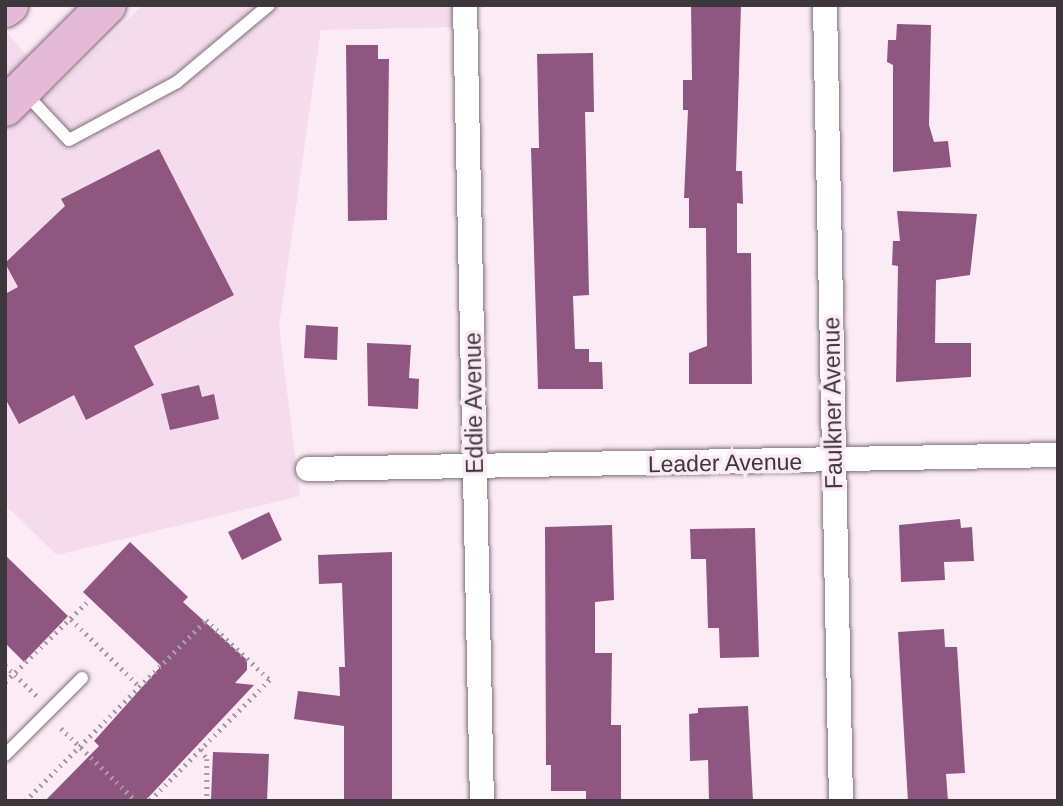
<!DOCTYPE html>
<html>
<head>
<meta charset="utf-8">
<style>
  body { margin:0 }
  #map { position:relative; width:1063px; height:806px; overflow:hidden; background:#fbebf5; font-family:Arial,sans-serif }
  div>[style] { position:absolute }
  .built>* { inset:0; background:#f4dcec }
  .building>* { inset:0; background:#8f567f }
  .path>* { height:4.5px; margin-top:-2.25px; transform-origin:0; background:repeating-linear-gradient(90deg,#a89ca4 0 2px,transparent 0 7px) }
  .roads { filter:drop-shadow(0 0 2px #7d6f78) drop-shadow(0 0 2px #7d6f78) }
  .service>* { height:12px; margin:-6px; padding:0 6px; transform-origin:6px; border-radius:6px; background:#fff }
  .minor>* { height:24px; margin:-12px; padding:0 12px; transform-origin:12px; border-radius:12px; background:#fff }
  .primary>* { height:38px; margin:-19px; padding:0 19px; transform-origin:19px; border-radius:19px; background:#e5b9d8 }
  span { translate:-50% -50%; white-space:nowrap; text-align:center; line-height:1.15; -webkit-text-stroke:7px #fbebf5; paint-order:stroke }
  .street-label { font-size:23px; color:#3d373b }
  .frame { position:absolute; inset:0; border:7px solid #3d373b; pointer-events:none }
</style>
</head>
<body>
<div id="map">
  <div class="built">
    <i style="clip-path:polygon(143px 5px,455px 5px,457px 27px,321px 30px,279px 326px,300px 496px,57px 555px,5px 505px,5px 30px,55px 88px)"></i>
  </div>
  <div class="building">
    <i style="clip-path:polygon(691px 5px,741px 5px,736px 171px,742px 171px,743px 204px,737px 203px,737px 253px,751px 253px,752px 384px,689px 384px,689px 353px,707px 346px,706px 228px,689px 228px,689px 198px,684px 198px,688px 110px,683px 110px,683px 80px,692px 80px)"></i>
    <i style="clip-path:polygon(897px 24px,931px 25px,929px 125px,934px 142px,948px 141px,951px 167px,893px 172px,893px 65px,887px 62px,888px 40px,896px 40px)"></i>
    <i style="clip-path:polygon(346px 45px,378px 45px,378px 59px,389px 59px,387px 220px,348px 221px)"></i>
    <i style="clip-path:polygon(593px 53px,594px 112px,585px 112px,589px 295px,573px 296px,575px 349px,589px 349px,589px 362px,602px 362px,603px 389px,538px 389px,531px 148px,539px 148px,537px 54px)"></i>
    <i style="clip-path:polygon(159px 149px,234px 295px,134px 346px,154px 385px,86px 420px,74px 395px,19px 424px,5px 398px,5px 294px,18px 287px,5px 263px,65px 206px,61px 199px)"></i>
    <i style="clip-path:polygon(897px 211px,977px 214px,970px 275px,936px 280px,935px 343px,971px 343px,971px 377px,896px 382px,898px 266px,892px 265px,893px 241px,900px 241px)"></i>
    <i style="clip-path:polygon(306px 325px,338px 327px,337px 360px,304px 358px)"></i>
    <i style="clip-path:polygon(367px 343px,411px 345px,409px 378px,419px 379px,418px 409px,368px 406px)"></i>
    <i style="clip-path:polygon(199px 385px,202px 397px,214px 394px,219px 419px,170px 430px,161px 394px)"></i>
    <i style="clip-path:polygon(269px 512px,282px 540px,242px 560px,228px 532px)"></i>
    <i style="clip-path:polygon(960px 519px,961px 528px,972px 527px,974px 561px,944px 562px,945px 580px,901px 582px,899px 525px)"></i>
    <i style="clip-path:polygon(612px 525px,614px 600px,595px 602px,595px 653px,612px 653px,611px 725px,621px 725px,621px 801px,586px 801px,586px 791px,551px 791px,551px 765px,546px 765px,545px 527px)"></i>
    <i style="clip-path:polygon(755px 528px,759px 657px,720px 658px,719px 628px,708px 628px,706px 559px,691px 559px,690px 529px)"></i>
    <i style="clip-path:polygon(130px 542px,188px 597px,183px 602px,247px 660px,247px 670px,235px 683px,254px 685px,145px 801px,45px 801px,99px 746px,94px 741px,161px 666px,83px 592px)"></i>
    <i style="clip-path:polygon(392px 552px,392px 801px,344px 801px,344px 726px,294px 719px,298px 691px,340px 696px,339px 667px,345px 667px,342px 583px,319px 584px,318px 555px)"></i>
    <i style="clip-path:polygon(5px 555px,68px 616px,24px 662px,5px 643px)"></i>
    <i style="clip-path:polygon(944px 629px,945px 647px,957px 647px,965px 773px,946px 774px,948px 801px,908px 801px,898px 632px)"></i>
    <i style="clip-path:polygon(748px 706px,753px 801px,709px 801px,708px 760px,690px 761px,689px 714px,698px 713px,698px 708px)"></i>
    <i style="clip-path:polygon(213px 752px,269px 754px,267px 801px,211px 801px)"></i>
  </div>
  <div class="path">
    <i style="left:71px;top:619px;width:95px;rotate:44.6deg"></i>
    <i style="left:5px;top:665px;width:45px;rotate:44.1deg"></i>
    <i style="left:5px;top:682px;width:117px;rotate:-44.3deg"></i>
    <i style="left:61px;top:728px;width:105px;rotate:44.2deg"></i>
    <i style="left:201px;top:749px;width:12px;rotate:59deg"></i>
    <i style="left:207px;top:759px;width:42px;rotate:90deg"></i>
    <i style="left:25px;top:801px;width:256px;rotate:-45deg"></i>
    <i style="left:206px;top:620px;width:88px;rotate:43.2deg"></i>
    <i style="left:270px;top:680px;width:170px;rotate:134.8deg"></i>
  </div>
  <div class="roads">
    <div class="service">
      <i style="left:25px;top:93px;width:64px;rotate:46.9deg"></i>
      <i style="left:69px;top:140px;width:123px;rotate:-28.2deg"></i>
      <i style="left:177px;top:82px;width:120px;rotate:-39.9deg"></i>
      <i style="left:5px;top:755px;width:109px;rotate:-45deg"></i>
    </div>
    <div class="minor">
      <i style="left:465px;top:5px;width:796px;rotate:88.78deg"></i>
      <i style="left:825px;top:5px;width:796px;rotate:88.85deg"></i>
      <i style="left:308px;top:469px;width:750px;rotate:-1.07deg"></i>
    </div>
    <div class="primary">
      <i style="left:5px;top:8px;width:5px;rotate:-37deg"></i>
      <i style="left:5px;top:107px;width:144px;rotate:-45deg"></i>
    </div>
  </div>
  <div class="street-label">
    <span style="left:474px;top:403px;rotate:-91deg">Eddie Avenue</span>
    <span style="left:833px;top:403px;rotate:-91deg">Faulkner Avenue</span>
    <span style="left:725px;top:463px;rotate:-1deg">Leader Avenue</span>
  </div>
  <div class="frame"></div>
</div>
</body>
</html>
